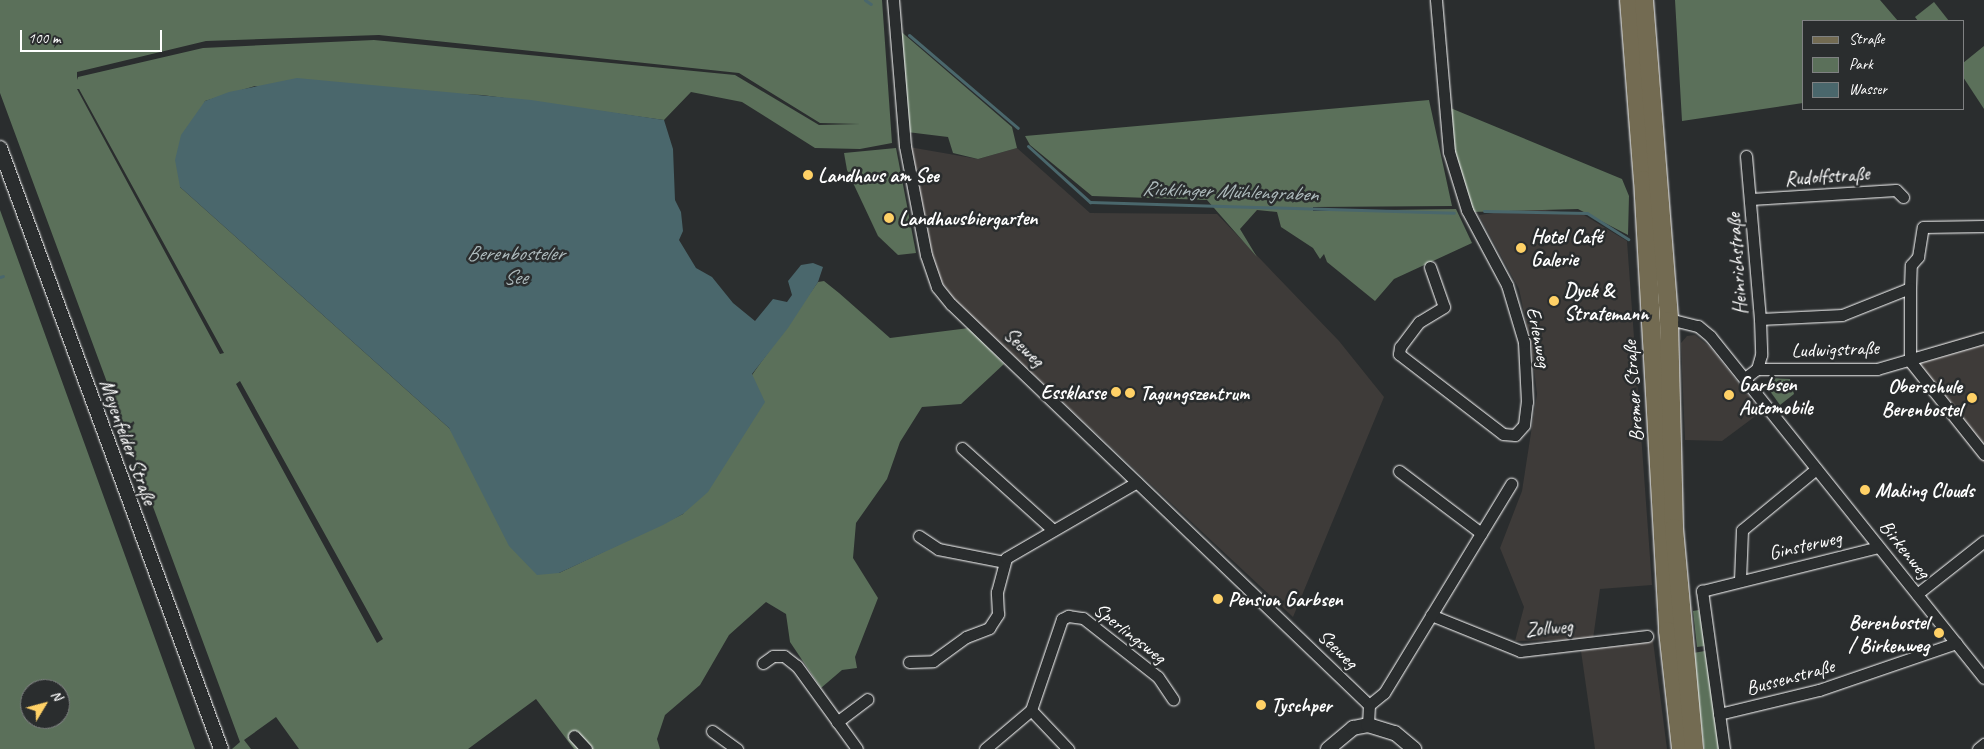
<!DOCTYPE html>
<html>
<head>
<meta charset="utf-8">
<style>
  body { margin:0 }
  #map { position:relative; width:1984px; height:749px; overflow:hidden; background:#2a2d2e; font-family:Caveat,sans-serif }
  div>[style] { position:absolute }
  .built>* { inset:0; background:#3e3b39 }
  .green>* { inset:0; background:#5b705a }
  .water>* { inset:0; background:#4a676c }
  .stream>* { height:3px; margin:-1.5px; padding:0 1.5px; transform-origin:1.5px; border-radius:1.5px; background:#4a676c }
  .roads { filter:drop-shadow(0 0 1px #fff) drop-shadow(0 0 1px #fff) }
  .minor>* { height:11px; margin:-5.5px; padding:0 5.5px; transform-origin:5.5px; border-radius:5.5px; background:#2a2d2e }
  .tertiary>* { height:14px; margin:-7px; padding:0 7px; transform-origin:7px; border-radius:7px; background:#2a2d2e }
  .primary>* { height:18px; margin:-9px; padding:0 9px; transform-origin:9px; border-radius:9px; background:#736b52 }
  .dots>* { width:14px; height:14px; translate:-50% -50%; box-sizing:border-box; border:2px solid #2a2d2e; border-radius:50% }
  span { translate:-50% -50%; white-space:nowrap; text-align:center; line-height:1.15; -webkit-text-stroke:5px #2a2d2e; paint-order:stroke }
  .poi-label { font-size:20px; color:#fff; font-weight:700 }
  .left { translate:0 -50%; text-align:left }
  .right { translate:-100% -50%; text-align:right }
  .street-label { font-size:20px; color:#fff }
  .water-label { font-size:21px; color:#aebbbd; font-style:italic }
  .legend { position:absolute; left:1802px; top:20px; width:162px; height:90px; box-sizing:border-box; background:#2a2d2e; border:1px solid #7f8182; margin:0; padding:6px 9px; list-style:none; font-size:15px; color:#fff }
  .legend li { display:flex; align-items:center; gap:10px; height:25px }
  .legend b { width:25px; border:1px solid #7f8182 }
  .north { position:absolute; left:20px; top:679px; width:50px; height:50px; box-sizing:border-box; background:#2a2d2e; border:1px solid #7f8182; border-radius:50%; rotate:53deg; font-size:14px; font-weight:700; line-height:20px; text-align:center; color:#fff }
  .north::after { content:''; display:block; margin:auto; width:18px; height:22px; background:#ffd166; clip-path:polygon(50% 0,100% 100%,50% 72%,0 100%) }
  .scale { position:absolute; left:20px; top:30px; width:142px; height:22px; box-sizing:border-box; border:2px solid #fff; border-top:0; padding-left:6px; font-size:15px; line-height:18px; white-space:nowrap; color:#fff; -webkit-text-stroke:4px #2a2d2e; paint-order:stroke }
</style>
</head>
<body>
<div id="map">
  <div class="built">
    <i style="clip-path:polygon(909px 147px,978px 159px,1017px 148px,1090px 213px,1217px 214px,1339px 341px,1384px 397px,1293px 617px,956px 302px,942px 282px,929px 252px)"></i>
    <i style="clip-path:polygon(1530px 208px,1584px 215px,1627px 241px,1652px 585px,1600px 589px,1593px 639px,1515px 641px,1524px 607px,1500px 548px,1522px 491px,1537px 394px,1531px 345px,1519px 289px,1479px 215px)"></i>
    <i style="clip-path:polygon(1984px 331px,1984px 464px,1899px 358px)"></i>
    <i style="clip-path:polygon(1695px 335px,1711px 348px,1761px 412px,1722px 441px,1685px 440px,1681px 343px,1687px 336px)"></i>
    <i style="clip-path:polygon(1653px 641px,1667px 749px,1595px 749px,1581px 651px)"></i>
  </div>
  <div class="green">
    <i style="clip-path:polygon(evenodd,0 0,882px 0,892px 143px,860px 149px,815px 148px,742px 102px,691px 92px,664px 120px,482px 95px,255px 86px,205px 101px,180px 187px,449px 428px,559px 573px,683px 514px,752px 375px,818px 282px,824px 281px,839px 293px,890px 338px,969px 328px,1004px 364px,961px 404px,922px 407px,900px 442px,887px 479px,856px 523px,853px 558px,878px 598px,855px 657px,857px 668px,842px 670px,821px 688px,790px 642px,786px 614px,766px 602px,729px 635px,700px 685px,665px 715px,657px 739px,660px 749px,574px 749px,536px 699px,468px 749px,299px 749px,276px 717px,244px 740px,251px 749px,232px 749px,240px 742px,0 93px,0 0,379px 35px,739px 73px,820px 123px,860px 124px,819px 125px,735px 75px,374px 40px,203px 48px,78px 77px,77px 80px,77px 72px,206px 41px,379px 35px,0 0,77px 89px,79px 89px,224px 353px,220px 354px,77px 89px,0 0,240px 381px,383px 639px,377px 643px,236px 384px,240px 381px)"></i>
    <i style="clip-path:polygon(1675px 0,1880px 0,1898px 21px,1803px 21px,1803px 103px,1682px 121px)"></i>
    <i style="clip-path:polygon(1934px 2px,1949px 21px,1918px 21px,1915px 17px)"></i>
    <i style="clip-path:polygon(898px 29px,1012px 127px,1017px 148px,978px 159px,953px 153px,948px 137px,907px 132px)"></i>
    <i style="clip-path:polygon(1984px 46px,1984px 109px,1963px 77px,1963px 63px)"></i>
    <i style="clip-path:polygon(1429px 100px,1452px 206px,1313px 207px,1313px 211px,1456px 209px,1472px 243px,1394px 279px,1375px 301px,1327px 262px,1324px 254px,1320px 259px,1313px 248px,1281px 227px,1277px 212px,1257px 210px,1240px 229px,1257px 257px,1207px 200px,1092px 196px,1030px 145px,1025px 136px)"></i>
    <i style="clip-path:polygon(1448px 107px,1622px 179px,1629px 196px,1628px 235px,1578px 209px,1471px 212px,1456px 160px)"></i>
    <i style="clip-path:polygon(896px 148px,916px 253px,898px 255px,878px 236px,847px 170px,844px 153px)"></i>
    <i style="clip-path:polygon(evenodd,0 210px,195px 749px,0 749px,0 210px,30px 689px,60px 689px,60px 719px,30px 719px,30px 689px)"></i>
    <i style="clip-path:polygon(1770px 378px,1790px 379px,1794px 394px,1780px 405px,1767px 387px)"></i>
    <i style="clip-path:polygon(1699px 610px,1705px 646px,1697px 647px,1693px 611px)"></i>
    <i style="clip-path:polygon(1705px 651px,1720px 749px,1704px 749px,1693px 653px)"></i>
  </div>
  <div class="water">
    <i style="clip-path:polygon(297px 78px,531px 100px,664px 120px,673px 149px,675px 200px,681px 212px,683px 231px,679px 240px,696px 268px,712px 277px,733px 303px,755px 321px,773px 299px,787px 302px,792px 295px,788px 281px,801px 265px,813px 263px,823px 267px,818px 282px,788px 328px,752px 374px,765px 402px,708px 492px,683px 514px,663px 525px,559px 573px,537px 575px,509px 546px,449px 428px,180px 187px,175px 160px,181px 135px,205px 101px,229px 92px)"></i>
  </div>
  <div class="stream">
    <i style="left:865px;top:0;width:7px;rotate:34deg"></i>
    <i style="left:909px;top:35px;width:143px;rotate:40.5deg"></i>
    <i style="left:1028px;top:146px;width:84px;rotate:42.1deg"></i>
    <i style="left:1090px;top:202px;width:364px;rotate:1.7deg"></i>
    <i style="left:1484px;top:211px;width:103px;rotate:1.1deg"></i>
    <i style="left:1587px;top:213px;width:49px;rotate:32.4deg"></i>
    <i style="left:0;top:277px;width:3px;rotate:-18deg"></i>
  </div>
  <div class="roads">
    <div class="minor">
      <i style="left:893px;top:0;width:146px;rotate:85.3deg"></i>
      <i style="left:905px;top:146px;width:111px;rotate:79.1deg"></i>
      <i style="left:926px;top:255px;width:34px;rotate:71deg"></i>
      <i style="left:937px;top:287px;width:22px;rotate:51deg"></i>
      <i style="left:951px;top:304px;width:579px;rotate:43.81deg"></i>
      <i style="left:1369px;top:705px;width:20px;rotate:93deg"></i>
      <i style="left:1746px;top:156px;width:164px;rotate:85.1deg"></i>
      <i style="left:1760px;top:319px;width:36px;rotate:88deg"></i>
      <i style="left:1761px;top:355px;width:15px;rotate:106deg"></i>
      <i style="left:1751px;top:199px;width:145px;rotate:-3.6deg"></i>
      <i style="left:1896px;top:190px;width:10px;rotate:45deg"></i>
      <i style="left:1430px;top:267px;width:42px;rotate:70.7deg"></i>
      <i style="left:1444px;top:307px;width:29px;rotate:149deg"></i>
      <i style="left:1419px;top:322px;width:31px;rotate:127deg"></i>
      <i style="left:1400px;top:347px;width:7px;rotate:98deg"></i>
      <i style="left:1399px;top:354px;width:131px;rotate:37.6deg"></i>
      <i style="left:1503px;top:434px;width:12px;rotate:5deg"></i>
      <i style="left:1515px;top:435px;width:13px;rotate:-48deg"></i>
      <i style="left:1524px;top:425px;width:23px;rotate:-83deg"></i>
      <i style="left:1527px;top:402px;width:60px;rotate:-92.9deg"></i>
      <i style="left:1524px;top:342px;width:59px;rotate:-106.6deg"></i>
      <i style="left:1507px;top:285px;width:85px;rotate:-118.1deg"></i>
      <i style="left:1467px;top:210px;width:61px;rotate:-107.2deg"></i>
      <i style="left:1449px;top:152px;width:153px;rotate:-94.9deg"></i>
      <i style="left:1910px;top:288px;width:23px;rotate:-88deg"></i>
      <i style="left:1911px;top:265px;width:11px;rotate:-49deg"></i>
      <i style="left:1918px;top:257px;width:30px;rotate:-81deg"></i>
      <i style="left:1923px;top:227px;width:61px;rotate:-0.9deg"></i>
      <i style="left:1665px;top:318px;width:34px;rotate:14deg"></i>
      <i style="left:1698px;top:326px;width:16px;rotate:40deg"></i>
      <i style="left:1710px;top:336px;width:438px;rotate:51.3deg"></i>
      <i style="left:1760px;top:319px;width:82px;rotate:-2.8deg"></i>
      <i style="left:1842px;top:315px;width:73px;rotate:-21.7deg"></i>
      <i style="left:1910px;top:288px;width:73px;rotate:90deg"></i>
      <i style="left:1910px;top:361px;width:119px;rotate:51.5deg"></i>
      <i style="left:1745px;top:378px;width:15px;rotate:-37deg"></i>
      <i style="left:1757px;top:369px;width:120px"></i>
      <i style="left:1877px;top:369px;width:111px;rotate:-16.2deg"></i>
      <i style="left:962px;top:448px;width:122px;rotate:42deg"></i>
      <i style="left:1399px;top:471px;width:103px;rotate:37.1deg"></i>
      <i style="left:919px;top:536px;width:23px;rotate:34deg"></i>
      <i style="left:938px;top:549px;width:67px;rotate:11.1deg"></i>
      <i style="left:1740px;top:580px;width:50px;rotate:-87.7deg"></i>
      <i style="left:1742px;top:530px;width:96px;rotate:-39.5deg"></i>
      <i style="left:1917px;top:594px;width:85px;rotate:-38.3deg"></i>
      <i style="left:1431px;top:615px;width:96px;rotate:22deg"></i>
      <i style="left:1520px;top:651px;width:128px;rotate:-6.7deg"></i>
      <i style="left:909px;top:662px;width:24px;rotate:-2deg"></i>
      <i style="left:933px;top:661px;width:41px;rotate:-36deg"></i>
      <i style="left:966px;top:637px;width:25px;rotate:-21deg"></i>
      <i style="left:989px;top:628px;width:17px;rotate:-57deg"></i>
      <i style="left:998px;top:614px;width:22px;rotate:-93deg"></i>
      <i style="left:997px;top:592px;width:35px;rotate:-75deg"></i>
      <i style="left:1006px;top:558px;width:151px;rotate:-30.1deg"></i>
      <i style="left:763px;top:663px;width:12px;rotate:-35deg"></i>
      <i style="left:773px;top:656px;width:11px"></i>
      <i style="left:784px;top:656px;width:16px;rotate:38deg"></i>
      <i style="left:797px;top:666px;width:102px;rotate:54.1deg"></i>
      <i style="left:1369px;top:705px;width:19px;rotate:-39deg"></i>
      <i style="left:1384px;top:693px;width:245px;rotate:-58.7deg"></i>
      <i style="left:1031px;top:710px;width:54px;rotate:46.5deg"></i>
      <i style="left:1719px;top:714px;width:103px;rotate:-13.5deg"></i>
      <i style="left:1819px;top:690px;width:145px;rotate:-18.9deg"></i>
      <i style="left:837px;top:722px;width:38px;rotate:-37deg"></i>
      <i style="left:712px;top:731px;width:31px;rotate:36deg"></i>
      <i style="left:574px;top:736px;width:18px;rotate:47deg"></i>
      <i style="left:985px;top:749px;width:60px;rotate:-40.3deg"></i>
      <i style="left:1031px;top:710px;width:96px;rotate:-71.2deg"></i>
      <i style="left:1062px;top:619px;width:7px;rotate:-27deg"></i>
      <i style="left:1068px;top:616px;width:15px;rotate:8deg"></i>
      <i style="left:1083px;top:618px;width:95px;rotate:38.2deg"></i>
      <i style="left:1158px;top:677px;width:27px;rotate:56deg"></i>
      <i style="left:1724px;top:749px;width:160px;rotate:-97.9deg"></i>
      <i style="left:1702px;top:591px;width:182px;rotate:-14deg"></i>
      <i style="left:1978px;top:749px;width:8px;rotate:-40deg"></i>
    </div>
    <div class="tertiary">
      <i style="left:0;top:148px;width:640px;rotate:69.81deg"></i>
      <i style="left:1328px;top:749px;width:33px;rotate:-40deg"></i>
      <i style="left:1353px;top:728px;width:15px;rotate:-11deg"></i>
      <i style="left:1368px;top:725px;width:28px;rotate:17deg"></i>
      <i style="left:1395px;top:733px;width:25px;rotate:40deg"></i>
    </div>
    <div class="primary">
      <i style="left:1629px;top:0;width:181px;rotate:85.6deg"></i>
      <i style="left:1643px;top:180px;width:452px;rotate:86.8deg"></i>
      <i style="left:1668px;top:631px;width:119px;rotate:83.7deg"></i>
      <i style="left:1644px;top:0;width:322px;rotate:85.5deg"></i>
      <i style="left:1669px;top:321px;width:207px;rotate:88.6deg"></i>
      <i style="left:1674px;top:528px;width:222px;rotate:84.8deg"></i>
    </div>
  </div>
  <div class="dots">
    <i style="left:808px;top:175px;background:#ffd166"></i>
    <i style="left:889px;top:218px;background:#ffd166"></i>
    <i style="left:1521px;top:248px;background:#ffd166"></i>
    <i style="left:1554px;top:301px;background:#ffd166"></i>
    <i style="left:1116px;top:392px;background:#ffd166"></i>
    <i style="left:1130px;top:393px;background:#ffd166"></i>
    <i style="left:1729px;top:395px;background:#ffd166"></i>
    <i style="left:1972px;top:398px;background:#ffd166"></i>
    <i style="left:1865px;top:490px;background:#ffd166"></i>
    <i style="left:1218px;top:599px;background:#ffd166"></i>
    <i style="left:1939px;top:633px;background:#ffd166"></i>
    <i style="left:1261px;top:705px;background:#ffd166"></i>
  </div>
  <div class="poi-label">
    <span class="left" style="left:818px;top:175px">Landhaus am See</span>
    <span class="left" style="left:899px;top:218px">Landhausbiergarten</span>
    <span class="left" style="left:1531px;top:248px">Hotel Café<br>Galerie</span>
    <span class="left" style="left:1564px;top:302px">Dyck &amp;<br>Stratemann</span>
    <span class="left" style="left:1739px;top:396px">Garbsen<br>Automobile</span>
    <span class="right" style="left:1962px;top:398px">Oberschule<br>Berenbostel</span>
    <span class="right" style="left:1106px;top:392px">Essklasse</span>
    <span class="left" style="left:1140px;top:393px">Tagungszentrum</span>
    <span class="left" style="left:1875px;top:490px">Making Clouds</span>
    <span class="left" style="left:1228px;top:599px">Pension Garbsen</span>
    <span class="right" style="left:1929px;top:634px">Berenbostel<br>/ Birkenweg</span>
    <span class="left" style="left:1271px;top:705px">Tyschper</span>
  </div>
  <div class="street-label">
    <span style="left:1827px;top:176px;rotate:-4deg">Rudolfstraße</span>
    <span style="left:1737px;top:264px;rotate:-94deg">Heinrichstraße</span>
    <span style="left:1539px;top:337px;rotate:79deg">Erlenweg</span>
    <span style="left:1024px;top:347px;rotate:43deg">Seeweg</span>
    <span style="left:1835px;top:349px;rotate:-2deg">Ludwigstraße</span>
    <span style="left:1633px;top:391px;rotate:-94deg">Bremer Straße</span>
    <span style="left:128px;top:442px;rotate:70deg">Meyenfelder Straße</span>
    <span style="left:1805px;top:545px;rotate:-13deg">Ginsterweg</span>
    <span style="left:1905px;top:549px;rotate:51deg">Birkenweg</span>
    <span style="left:1549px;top:628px;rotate:-5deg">Zollweg</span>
    <span style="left:1130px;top:633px;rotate:38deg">Sperlingsweg</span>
    <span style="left:1338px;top:649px;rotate:44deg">Seeweg</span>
    <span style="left:1790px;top:677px;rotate:-15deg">Bussenstraße</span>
  </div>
  <div class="water-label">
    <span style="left:1230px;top:191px;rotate:2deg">Ricklinger Mühlengraben</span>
    <span style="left:515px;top:265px">Berenbosteler<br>See</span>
  </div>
  <ul class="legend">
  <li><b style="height:6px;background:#736b52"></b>Straße</li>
  <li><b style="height:14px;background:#5b705a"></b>Park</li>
  <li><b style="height:14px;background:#4a676c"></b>Wasser</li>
  </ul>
  <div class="north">N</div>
  <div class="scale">100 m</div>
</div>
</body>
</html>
